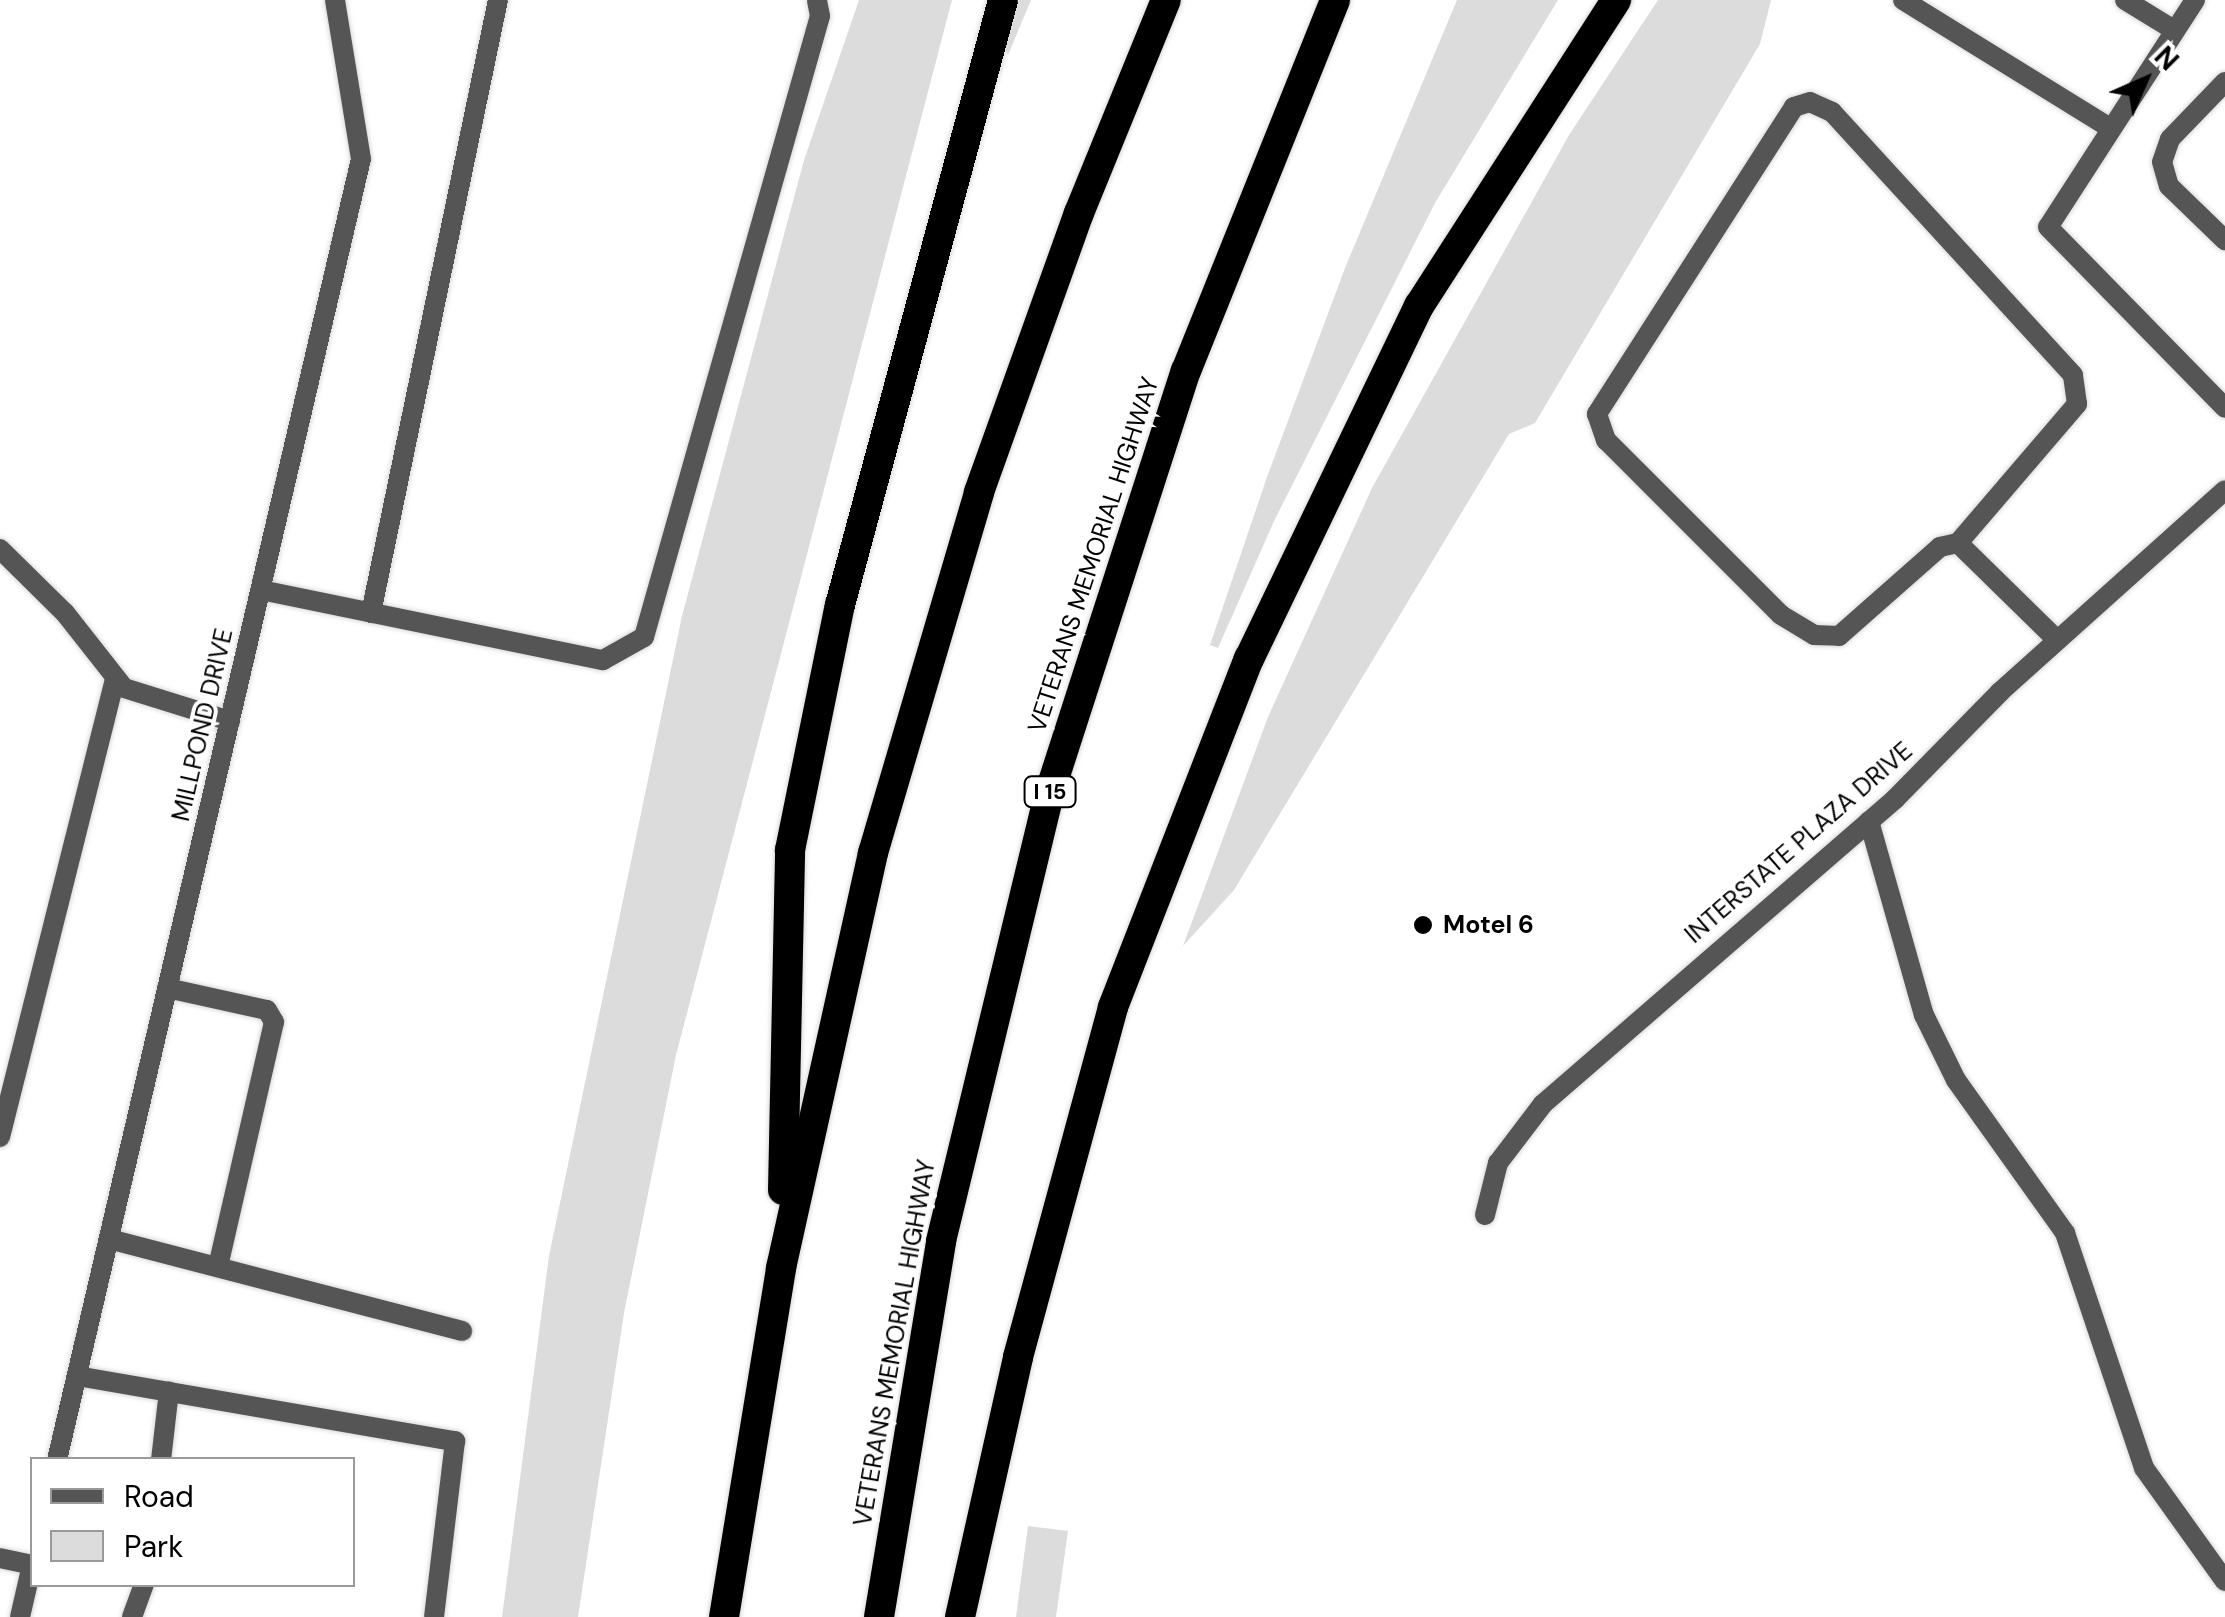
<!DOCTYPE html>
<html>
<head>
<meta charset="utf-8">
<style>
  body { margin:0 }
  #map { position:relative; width:2225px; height:1617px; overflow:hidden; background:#fff; font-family:"DM Sans",sans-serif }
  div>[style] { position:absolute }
  .green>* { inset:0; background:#dcdcdc }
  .roads { filter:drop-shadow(0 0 2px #dbdbdb) drop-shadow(0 0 2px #dbdbdb) }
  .lane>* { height:20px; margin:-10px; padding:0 10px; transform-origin:10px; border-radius:10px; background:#555 }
  .street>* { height:20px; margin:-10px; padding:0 10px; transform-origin:10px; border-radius:10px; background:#555 }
  .highway>* { height:30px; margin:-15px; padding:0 15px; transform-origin:15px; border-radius:15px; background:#000 }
  .dots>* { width:28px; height:28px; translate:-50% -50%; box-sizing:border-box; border:5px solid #fff; border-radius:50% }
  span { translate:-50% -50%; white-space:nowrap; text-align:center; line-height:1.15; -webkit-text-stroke:8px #fff; paint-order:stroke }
  .shield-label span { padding:2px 8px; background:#fff; border:2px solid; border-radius:8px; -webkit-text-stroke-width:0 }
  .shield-label { font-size:22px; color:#000; font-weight:700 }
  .street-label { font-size:25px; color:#000 }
  .poi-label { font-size:25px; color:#000; font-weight:700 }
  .left { translate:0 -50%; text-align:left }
  .legend { position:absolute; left:30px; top:1457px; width:325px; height:130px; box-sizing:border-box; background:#fff; border:2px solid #999; margin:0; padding:12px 18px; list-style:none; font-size:30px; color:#000 }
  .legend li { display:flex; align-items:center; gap:20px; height:50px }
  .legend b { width:50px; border:2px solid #999 }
  .north { position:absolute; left:2095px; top:30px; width:100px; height:100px; -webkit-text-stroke:8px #fff; paint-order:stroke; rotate:45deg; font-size:28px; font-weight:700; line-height:40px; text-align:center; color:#000 }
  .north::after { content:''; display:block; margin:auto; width:35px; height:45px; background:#000; clip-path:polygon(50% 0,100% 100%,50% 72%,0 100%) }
</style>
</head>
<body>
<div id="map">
  <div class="green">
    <i style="clip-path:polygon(859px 0,952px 0,676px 1055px,624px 1313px,578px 1617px,502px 1617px,549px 1256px,682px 616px,804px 160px)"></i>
    <i style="clip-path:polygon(1019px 0,1031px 0,1008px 55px,1004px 47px)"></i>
    <i style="clip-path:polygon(1457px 0,1558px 0,1435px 203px,1275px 519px,1218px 648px,1210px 645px,1267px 477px,1345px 268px)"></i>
    <i style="clip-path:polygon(1658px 0,1771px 0,1760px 44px,1535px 423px,1509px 434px,1234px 890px,1183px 946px,1268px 717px,1372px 488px,1569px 135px)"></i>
    <i style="clip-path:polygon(1028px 1526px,1068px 1531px,1056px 1617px,1016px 1617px)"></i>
  </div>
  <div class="roads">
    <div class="lane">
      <i style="left:1903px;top:0;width:242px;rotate:31.7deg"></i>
      <i style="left:2125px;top:0;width:57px;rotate:31.5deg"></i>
      <i style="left:2195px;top:0;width:270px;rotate:122.9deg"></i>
      <i style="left:2048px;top:227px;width:253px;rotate:45.6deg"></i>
      <i style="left:2225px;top:82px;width:79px;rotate:134deg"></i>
      <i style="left:2170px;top:139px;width:24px;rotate:109deg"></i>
      <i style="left:2162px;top:162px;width:25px;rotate:74deg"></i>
      <i style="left:2169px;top:186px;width:78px;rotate:44deg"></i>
      <i style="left:1958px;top:543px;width:183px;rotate:-49.4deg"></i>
      <i style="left:2077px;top:404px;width:29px;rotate:-98deg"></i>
      <i style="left:2073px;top:375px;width:357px;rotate:-132.5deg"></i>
      <i style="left:1832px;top:112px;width:24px;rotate:-156deg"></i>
      <i style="left:1810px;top:102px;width:17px;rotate:163deg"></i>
      <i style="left:1794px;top:107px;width:365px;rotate:122.7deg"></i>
      <i style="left:1597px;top:414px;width:28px;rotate:71deg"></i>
      <i style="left:1606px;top:440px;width:247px;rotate:45deg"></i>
      <i style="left:1781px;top:615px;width:39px;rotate:31deg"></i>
      <i style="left:1814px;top:635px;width:25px;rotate:2deg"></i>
      <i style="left:1839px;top:636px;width:135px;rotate:-41.4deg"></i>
      <i style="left:1940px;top:547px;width:18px;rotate:-13deg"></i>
      <i style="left:1958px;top:543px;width:139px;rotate:44.4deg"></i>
      <i style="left:0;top:549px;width:91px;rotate:44.6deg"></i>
      <i style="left:65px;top:613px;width:95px;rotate:51.8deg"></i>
      <i style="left:124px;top:688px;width:111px;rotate:17.3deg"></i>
      <i style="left:261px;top:590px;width:349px;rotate:11.6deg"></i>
      <i style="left:603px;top:660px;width:47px;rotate:-29.3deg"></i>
      <i style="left:644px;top:637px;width:645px;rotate:-74.18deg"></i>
      <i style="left:820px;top:16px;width:16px;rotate:-101deg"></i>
      <i style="left:371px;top:613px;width:626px;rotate:-78.3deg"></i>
      <i style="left:167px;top:988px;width:102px;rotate:12.4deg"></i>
      <i style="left:267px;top:1010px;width:14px;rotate:60deg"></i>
      <i style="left:274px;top:1022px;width:251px;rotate:102.9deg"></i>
      <i style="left:0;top:1137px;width:472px;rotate:-75.9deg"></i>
      <i style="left:109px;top:1239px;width:365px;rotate:14.6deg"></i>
      <i style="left:77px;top:1376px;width:384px;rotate:9.8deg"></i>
      <i style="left:455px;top:1441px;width:177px;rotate:96.8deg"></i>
      <i style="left:161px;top:1460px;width:69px;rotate:-83.4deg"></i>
      <i style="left:0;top:1558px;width:33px;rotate:12deg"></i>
      <i style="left:132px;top:1617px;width:35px;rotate:-70deg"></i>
    </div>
    <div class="street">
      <i style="left:1869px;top:821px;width:202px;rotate:74.2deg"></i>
      <i style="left:1924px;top:1015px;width:72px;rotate:63.8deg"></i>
      <i style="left:1956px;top:1080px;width:188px;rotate:54.5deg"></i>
      <i style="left:2065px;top:1233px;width:248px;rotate:71.4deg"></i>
      <i style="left:2144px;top:1468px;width:139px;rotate:54.4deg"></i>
      <i style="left:1485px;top:1215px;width:54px;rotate:-76deg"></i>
      <i style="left:1498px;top:1163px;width:74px;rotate:-52.7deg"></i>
      <i style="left:1543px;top:1104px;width:466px;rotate:-40.9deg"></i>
      <i style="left:1895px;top:799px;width:150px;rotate:-45.5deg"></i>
      <i style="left:2000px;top:692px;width:302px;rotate:-41.9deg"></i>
      <i style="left:57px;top:1460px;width:1336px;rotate:-76.85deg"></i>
      <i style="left:361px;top:159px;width:161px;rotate:-99.3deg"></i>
      <i style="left:20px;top:1617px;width:53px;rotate:-77deg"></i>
    </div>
    <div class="highway">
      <i style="left:783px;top:1190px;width:340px;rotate:-88.8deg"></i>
      <i style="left:790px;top:850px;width:250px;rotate:-78.5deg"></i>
      <i style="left:840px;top:605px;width:627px;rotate:-74.92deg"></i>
      <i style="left:724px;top:1617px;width:354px;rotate:-80.7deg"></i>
      <i style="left:781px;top:1268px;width:425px;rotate:-77.5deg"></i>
      <i style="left:873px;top:853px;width:376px;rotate:-73.6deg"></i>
      <i style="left:979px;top:492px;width:296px;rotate:-70.3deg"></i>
      <i style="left:1079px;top:213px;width:230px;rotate:-67.8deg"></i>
      <i style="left:879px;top:1617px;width:381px;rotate:-80.6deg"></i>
      <i style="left:941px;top:1241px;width:466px;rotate:-76.4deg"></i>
      <i style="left:1051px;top:788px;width:438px;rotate:-72.1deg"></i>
      <i style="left:1186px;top:371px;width:400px;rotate:-68.1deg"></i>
      <i style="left:960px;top:1617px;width:266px;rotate:-77.4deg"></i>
      <i style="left:1018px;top:1357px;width:363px;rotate:-74.8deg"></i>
      <i style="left:1113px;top:1007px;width:374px;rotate:-68.7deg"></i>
      <i style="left:1249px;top:659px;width:392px;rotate:-64.3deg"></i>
      <i style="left:1419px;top:306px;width:364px;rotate:-57.2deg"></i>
    </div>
  </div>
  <div class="dots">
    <i style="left:1423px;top:925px;background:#000"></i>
  </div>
  <div class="shield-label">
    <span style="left:1050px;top:792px">I 15</span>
  </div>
  <div class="street-label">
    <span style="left:1094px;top:555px;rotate:-72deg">VETERANS MEMORIAL HIGHWAY</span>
    <span style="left:203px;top:725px;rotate:-77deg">MILLPOND DRIVE</span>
    <span style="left:1799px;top:843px;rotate:-41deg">INTERSTATE PLAZA DRIVE</span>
    <span style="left:895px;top:1343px;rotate:-80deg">VETERANS MEMORIAL HIGHWAY</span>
  </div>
  <div class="poi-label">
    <span class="left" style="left:1443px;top:925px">Motel 6</span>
  </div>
  <ul class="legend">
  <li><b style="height:12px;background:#555"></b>Road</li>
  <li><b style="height:28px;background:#dcdcdc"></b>Park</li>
  </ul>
  <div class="north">N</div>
</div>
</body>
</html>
